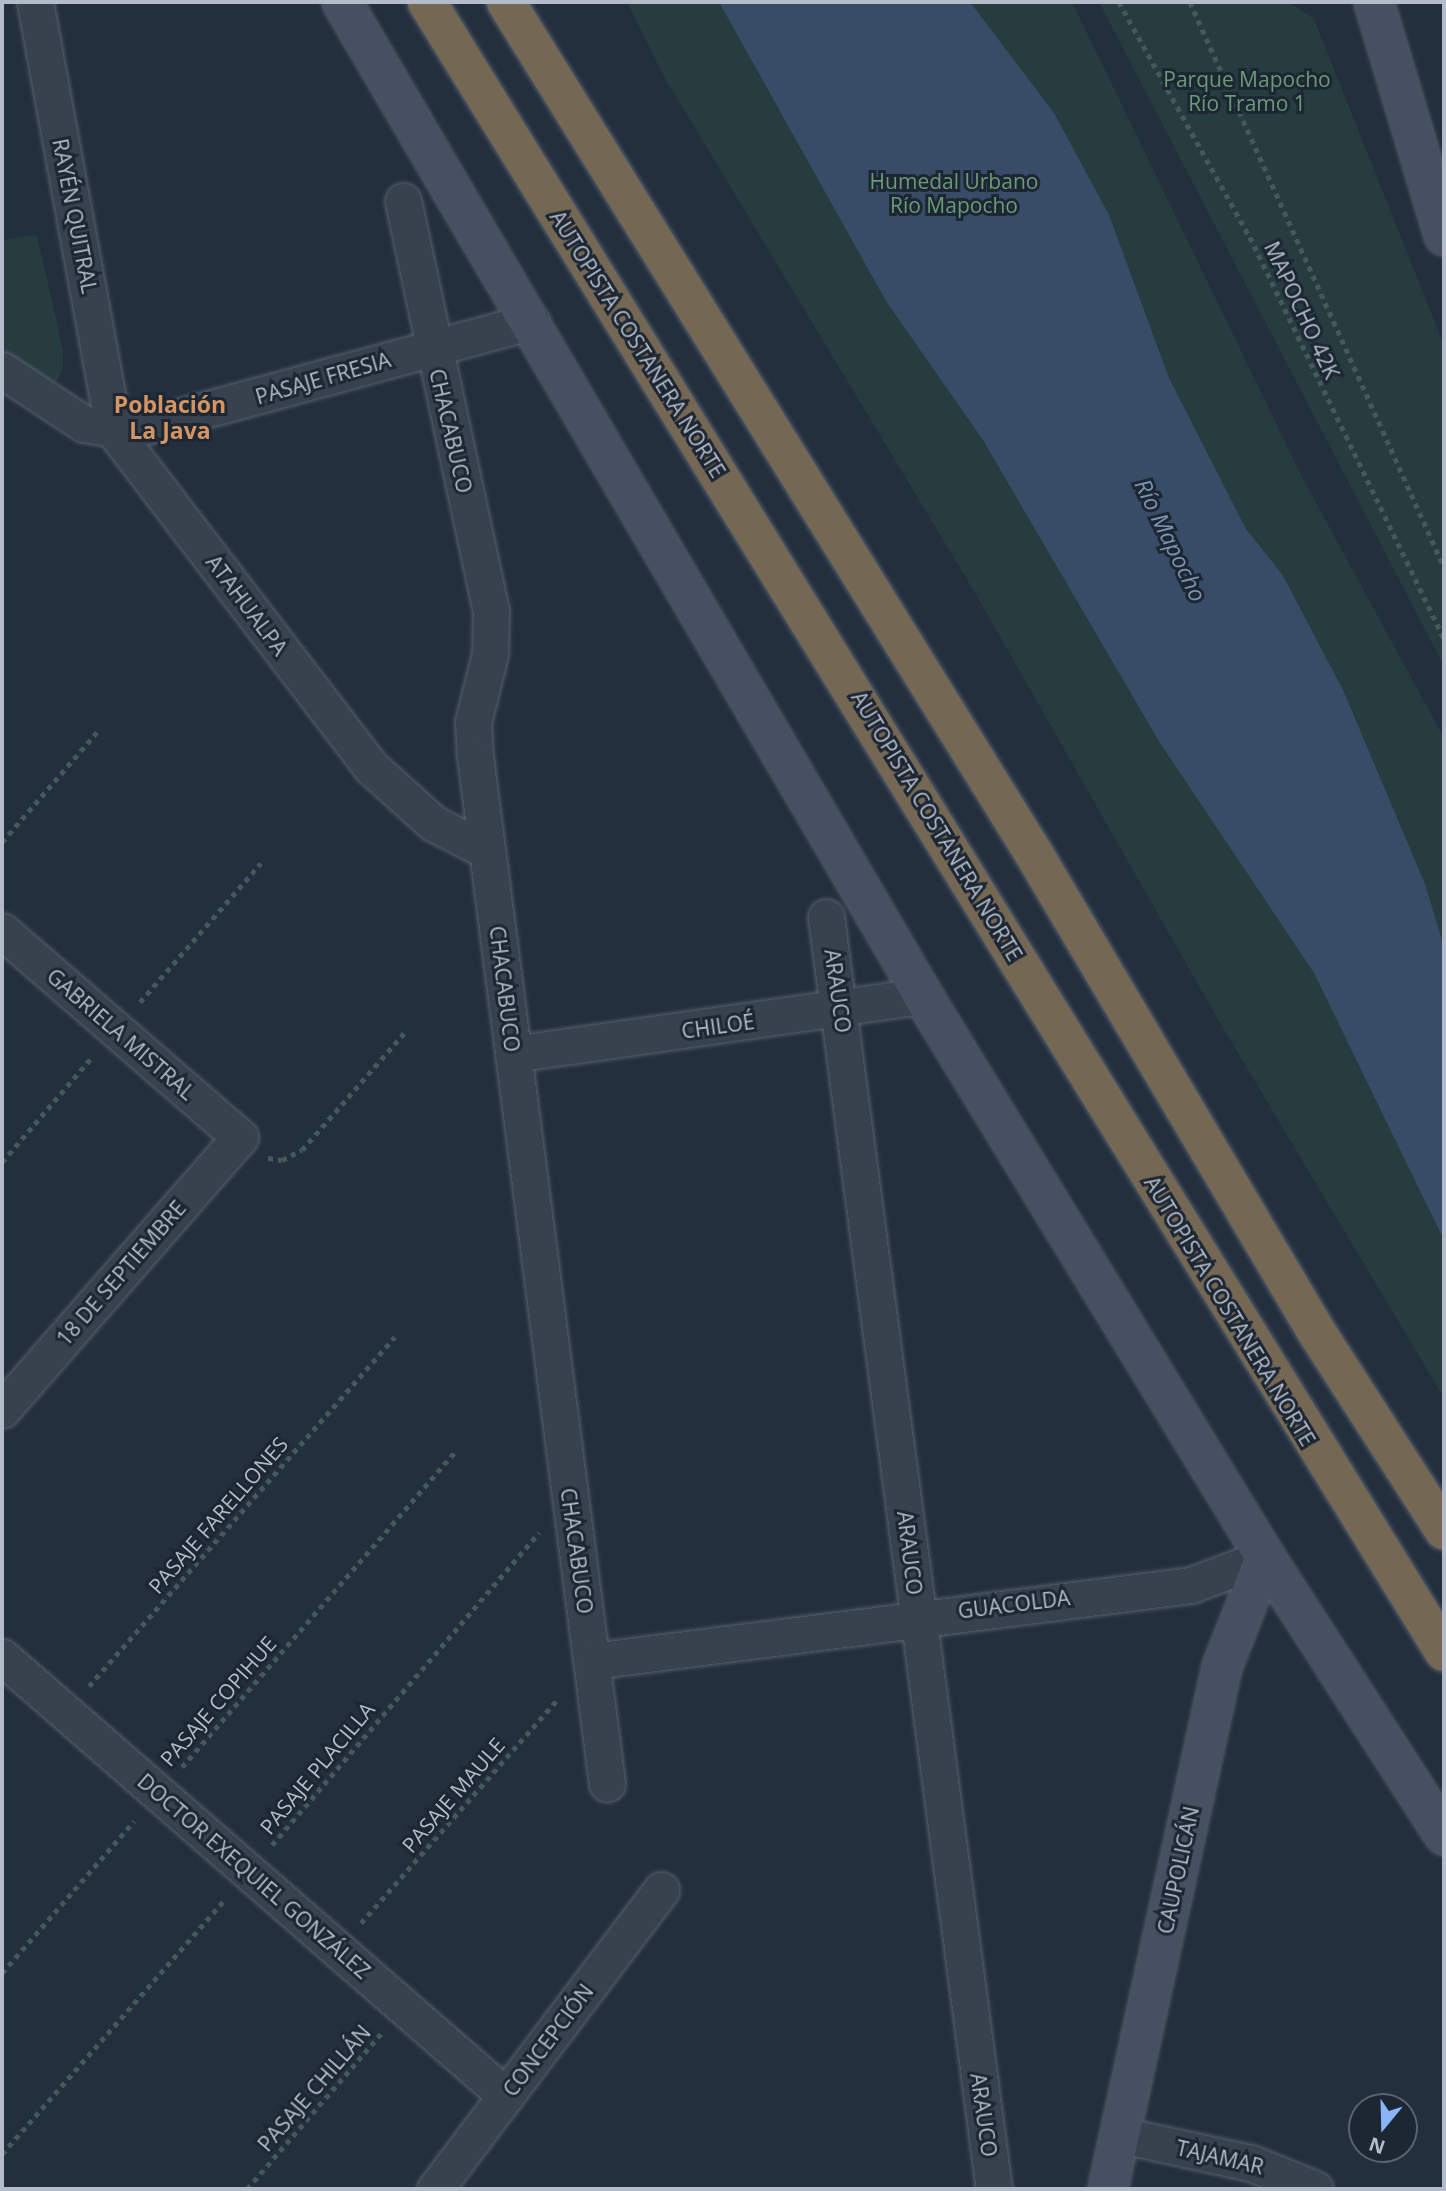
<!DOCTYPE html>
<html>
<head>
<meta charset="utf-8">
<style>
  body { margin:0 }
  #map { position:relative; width:1446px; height:2191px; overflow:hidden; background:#242f3e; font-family:"Open Sans",sans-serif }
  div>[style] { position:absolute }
  .green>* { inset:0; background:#263c3f }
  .water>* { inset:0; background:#394c67 }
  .path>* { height:4.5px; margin-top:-2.25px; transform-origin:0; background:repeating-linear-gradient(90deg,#44595c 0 5px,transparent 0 10px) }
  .roads { filter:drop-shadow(0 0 2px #565f6c) drop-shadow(0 0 2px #565f6c) }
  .street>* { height:35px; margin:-17.5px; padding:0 17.5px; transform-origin:17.5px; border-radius:17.5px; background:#38414e }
  .secondary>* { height:38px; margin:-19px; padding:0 19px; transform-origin:19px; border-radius:19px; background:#465061 }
  .highway>* { height:38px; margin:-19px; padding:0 19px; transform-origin:19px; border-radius:19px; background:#746855 }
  span { translate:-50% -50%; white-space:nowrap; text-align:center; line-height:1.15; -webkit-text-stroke:6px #1d2633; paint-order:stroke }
  .park-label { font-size:21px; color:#6b9a76 }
  .street-label { font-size:21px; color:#b4bcc9 }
  .neighbourhood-label { font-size:23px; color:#d59563; font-weight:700 }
  .water-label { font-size:23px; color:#7c92b1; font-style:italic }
  .frame { position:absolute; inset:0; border:4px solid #b4bcc9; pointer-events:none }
  .north { position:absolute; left:1348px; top:2093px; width:70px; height:70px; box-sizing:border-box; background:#1d2633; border:2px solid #59626f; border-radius:50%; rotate:199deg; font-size:19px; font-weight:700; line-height:28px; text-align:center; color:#b4bcc9 }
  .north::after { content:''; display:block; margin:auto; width:24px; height:32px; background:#8ab4f8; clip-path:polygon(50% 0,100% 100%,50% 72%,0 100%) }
</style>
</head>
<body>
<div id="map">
  <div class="green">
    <i style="clip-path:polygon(627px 2px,1072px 2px,1301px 475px,1444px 738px,1444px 1398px,1216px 1016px,977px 596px,663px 75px)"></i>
    <i style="clip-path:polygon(1099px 2px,1289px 2px,1314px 19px,1444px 345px,1444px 666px)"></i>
    <i style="clip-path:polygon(37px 235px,63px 350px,63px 369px,53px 387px,2px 356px,2px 240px)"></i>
  </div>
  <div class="water">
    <i style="clip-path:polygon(719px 2px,970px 2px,1054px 113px,1109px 215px,1169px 378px,1246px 529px,1282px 574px,1343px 690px,1425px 884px,1444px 947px,1444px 1240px,1314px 973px,1160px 743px,983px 440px,886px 301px)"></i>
  </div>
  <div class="path">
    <i style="left:1119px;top:2px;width:269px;rotate:60.9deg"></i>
    <i style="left:1250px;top:237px;width:446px;rotate:64.2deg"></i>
    <i style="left:1190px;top:2px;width:619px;rotate:65.79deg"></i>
    <i style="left:2px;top:842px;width:145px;rotate:-49.2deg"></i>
    <i style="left:140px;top:1002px;width:184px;rotate:-49deg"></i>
    <i style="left:268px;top:1158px;width:14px;rotate:8deg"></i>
    <i style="left:282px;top:1160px;width:22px;rotate:-27deg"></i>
    <i style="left:302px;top:1150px;width:155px;rotate:-48.9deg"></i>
    <i style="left:2px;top:1162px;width:140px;rotate:-49.4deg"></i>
    <i style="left:89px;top:1686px;width:464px;rotate:-48.8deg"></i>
    <i style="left:182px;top:1767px;width:420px;rotate:-49.1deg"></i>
    <i style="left:272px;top:1845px;width:411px;rotate:-49.5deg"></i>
    <i style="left:361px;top:1923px;width:300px;rotate:-48.7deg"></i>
    <i style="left:2px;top:1973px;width:201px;rotate:-49deg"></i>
    <i style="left:2px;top:2154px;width:339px;rotate:-48.8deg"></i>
    <i style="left:247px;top:2189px;width:205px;rotate:-49.2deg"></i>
  </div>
  <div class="roads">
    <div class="street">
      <i style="left:35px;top:2px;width:436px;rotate:79.6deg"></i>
      <i style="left:114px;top:431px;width:423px;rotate:52.6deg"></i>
      <i style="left:371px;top:767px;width:84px;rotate:42.1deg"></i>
      <i style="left:433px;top:823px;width:61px;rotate:27.4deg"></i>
      <i style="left:403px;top:201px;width:419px;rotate:77.9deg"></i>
      <i style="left:491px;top:611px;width:43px;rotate:91.3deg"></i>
      <i style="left:490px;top:654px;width:70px;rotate:104deg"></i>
      <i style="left:473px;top:722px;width:34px;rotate:87deg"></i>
      <i style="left:475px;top:756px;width:1036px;rotate:82.68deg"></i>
      <i style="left:2px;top:370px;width:98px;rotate:33.4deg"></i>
      <i style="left:84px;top:424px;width:44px;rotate:9.2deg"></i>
      <i style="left:127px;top:431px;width:419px;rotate:-15.2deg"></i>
      <i style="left:826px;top:917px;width:1283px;rotate:82.48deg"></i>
      <i style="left:2px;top:931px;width:315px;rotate:40.9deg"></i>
      <i style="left:240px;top:1137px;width:362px;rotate:131.1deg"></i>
      <i style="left:513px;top:1054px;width:414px;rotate:-8.1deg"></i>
      <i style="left:2px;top:1657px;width:668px;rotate:41.06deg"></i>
      <i style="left:592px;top:1661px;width:604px;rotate:-7.23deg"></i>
      <i style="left:1191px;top:1585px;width:79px;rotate:-20.7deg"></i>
      <i style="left:1121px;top:2135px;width:133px;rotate:12.2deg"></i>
      <i style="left:1251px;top:2163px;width:69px;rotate:22.1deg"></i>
      <i style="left:435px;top:2189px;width:375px;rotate:-52.9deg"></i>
    </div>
    <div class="secondary">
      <i style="left:342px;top:2px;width:1151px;rotate:59.69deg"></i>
      <i style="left:923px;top:996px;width:657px;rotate:58.63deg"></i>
      <i style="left:1265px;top:1557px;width:331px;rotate:57.2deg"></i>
      <i style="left:1374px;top:2px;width:244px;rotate:73.3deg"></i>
      <i style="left:1108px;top:2189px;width:534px;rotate:-77.68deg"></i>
      <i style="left:1222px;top:1667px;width:118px;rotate:-68.6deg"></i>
    </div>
    <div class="highway">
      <i style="left:427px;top:2px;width:1938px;rotate:58.35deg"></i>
      <i style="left:506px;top:2px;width:1002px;rotate:58.21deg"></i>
      <i style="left:1034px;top:854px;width:554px;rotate:59.41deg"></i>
      <i style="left:1316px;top:1331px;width:237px;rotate:57.3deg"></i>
    </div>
  </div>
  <div class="park-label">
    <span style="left:1247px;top:91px">Parque Mapocho<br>Río Tramo 1</span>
    <span style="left:954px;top:193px">Humedal Urbano<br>Río Mapocho</span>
  </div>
  <div class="street-label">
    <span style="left:75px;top:216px;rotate:79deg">RAYÉN QUITRAL</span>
    <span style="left:1302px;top:310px;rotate:65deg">MAPOCHO 42K</span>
    <span style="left:638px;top:344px;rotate:58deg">AUTOPISTA COSTANERA NORTE</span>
    <span style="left:323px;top:378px;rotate:-16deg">PASAJE FRESIA</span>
    <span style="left:451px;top:431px;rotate:77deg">CHACABUCO</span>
    <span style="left:247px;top:605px;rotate:53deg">ATAHUALPA</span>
    <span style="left:937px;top:826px;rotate:59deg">AUTOPISTA COSTANERA NORTE</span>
    <span style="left:505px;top:989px;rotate:83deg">CHACABUCO</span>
    <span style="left:838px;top:991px;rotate:82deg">ARAUCO</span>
    <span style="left:718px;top:1026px;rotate:-8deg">CHILOÉ</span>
    <span style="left:121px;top:1034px;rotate:41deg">GABRIELA MISTRAL</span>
    <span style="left:121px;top:1273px;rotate:-49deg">18 DE SEPTIEMBRE</span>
    <span style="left:1230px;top:1311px;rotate:59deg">AUTOPISTA COSTANERA NORTE</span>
    <span style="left:218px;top:1515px;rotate:-49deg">PASAJE FARELLONES</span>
    <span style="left:577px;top:1551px;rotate:82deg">CHACABUCO</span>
    <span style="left:910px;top:1553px;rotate:83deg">ARAUCO</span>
    <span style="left:1014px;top:1604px;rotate:-7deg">GUACOLDA</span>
    <span style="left:218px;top:1701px;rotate:-49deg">PASAJE COPIHUE</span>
    <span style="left:317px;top:1768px;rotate:-50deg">PASAJE PLACILLA</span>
    <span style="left:453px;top:1795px;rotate:-49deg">PASAJE MAULE</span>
    <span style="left:1178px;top:1870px;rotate:-78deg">CAUPOLICÁN</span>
    <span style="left:254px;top:1876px;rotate:41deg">DOCTOR EXEQUIEL GONZÁLEZ</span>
    <span style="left:548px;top:2040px;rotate:-53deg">CONCEPCIÓN</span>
    <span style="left:314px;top:2088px;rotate:-49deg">PASAJE CHILLÁN</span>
    <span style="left:984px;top:2115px;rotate:82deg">ARAUCO</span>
    <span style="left:1220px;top:2157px;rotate:13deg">TAJAMAR</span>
  </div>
  <div class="neighbourhood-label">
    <span style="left:170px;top:417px">Población<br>La Java</span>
  </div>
  <div class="water-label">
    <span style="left:1171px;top:540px;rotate:64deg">Río Mapocho</span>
  </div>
  <div class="frame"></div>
  <div class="north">N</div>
</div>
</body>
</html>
